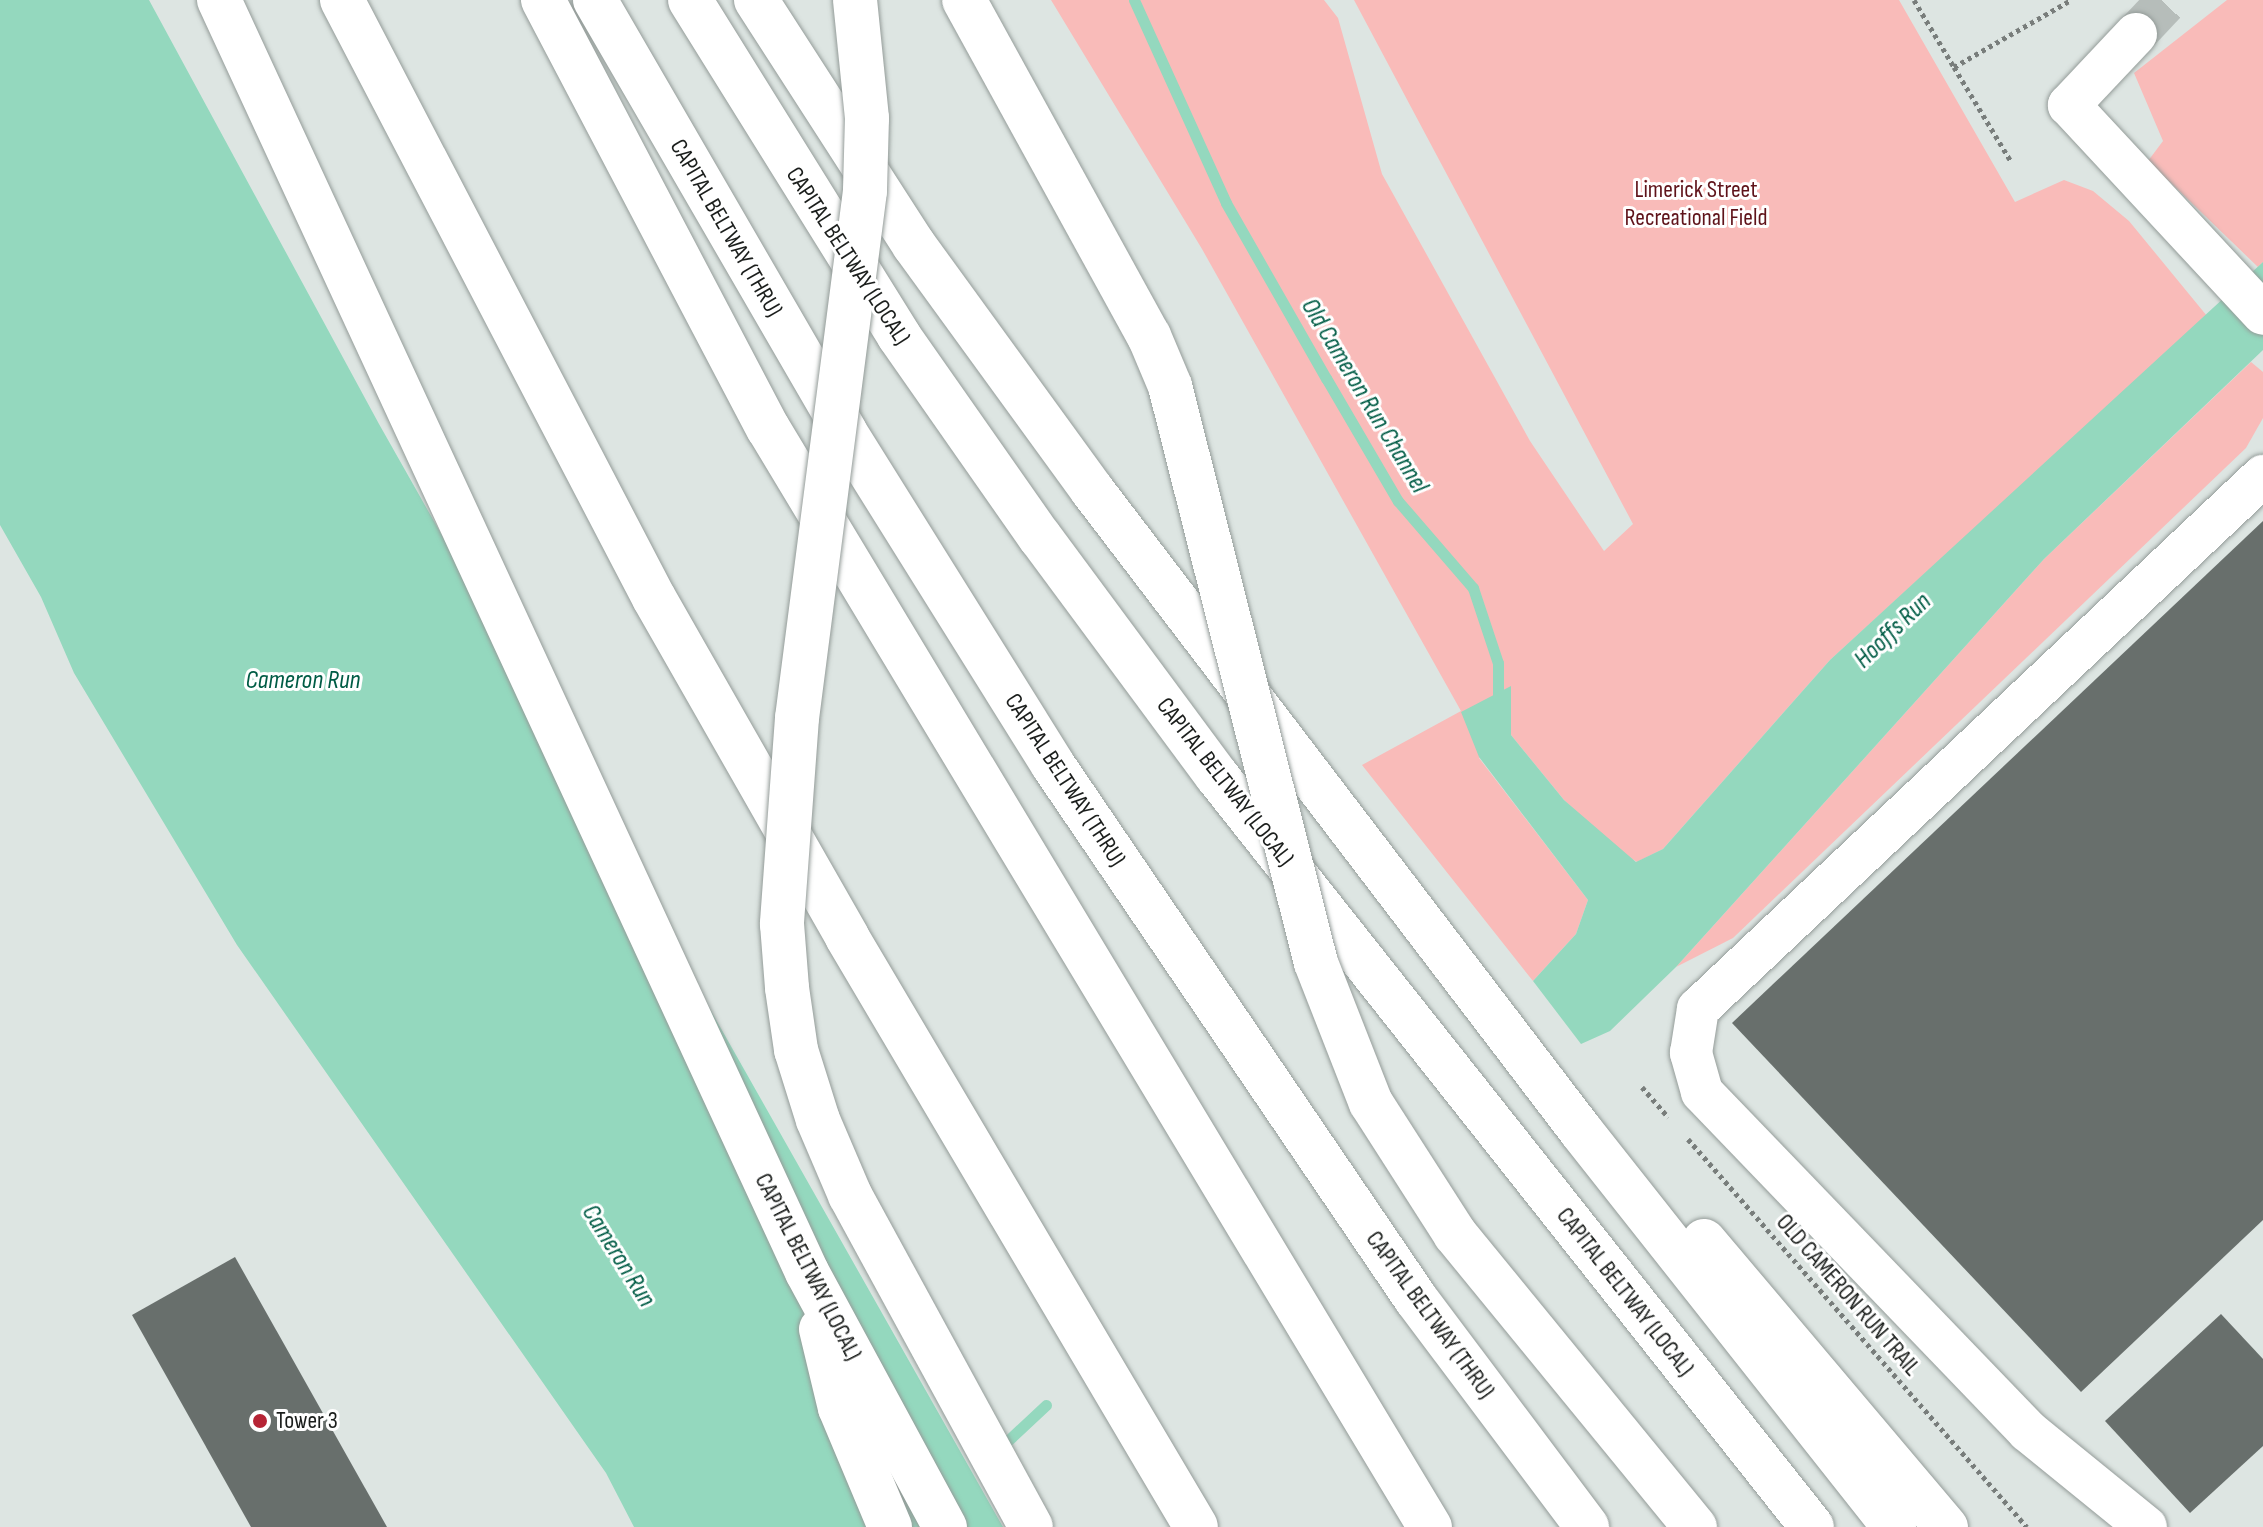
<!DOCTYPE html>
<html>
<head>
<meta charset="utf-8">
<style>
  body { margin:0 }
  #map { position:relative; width:2263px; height:1527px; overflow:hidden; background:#dde5e2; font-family:"Sofia Sans Condensed",sans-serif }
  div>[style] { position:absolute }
  .green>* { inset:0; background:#f9bbb9 }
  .water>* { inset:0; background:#94d8be }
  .stream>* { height:11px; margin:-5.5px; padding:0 5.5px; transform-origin:5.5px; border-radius:5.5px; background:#94d8be }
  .building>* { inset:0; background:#686f6c }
  .minor-tunnel>* { height:42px; margin-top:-21px; transform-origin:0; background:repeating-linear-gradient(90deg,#b6bdba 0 42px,transparent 0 63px) }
  .path>* { height:5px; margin-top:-2.5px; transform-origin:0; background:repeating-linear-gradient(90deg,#787d7b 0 4px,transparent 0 8px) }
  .roads { filter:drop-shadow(0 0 2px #949c99) drop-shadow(0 0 2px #949c99) }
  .minor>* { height:42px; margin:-21px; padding:0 21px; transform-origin:21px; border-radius:21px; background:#fff }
  .highway>* { height:44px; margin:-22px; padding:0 22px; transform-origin:22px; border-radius:22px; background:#fff }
  .bridges { filter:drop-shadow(0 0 2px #949c99) drop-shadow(0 0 2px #949c99) }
  .highway-bridge>* { height:44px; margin:-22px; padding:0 22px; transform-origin:22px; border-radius:22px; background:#fff }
  .dots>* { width:22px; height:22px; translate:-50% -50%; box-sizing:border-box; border:4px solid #fff; border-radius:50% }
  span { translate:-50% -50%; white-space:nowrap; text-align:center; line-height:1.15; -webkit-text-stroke:6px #fff; paint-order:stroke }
  .park-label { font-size:24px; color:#5f131a }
  .street-label { font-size:24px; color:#1b1e1c }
  .poi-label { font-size:24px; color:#1b1e1c }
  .left { translate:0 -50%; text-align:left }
  .water-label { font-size:26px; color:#005c45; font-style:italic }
</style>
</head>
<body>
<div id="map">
  <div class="green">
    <i style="clip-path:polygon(1051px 0,1324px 0,1338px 18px,1382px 174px,1530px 441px,1604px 551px,1633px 524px,1354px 0,1899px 0,2015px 202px,2064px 180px,2093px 191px,2129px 221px,2207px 316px,1830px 660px,1663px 849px,1637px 862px,1618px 850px,1564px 800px,1511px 735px,1479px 758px,1588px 900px,1576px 934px,1533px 981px,1362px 765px,1461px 711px,1202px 249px)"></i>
    <i style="clip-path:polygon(2227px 0,2263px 0,2263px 262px,2258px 267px,2148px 161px,2163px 141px,2134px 73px)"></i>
    <i style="clip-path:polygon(2251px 362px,2263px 372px,2263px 418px,2246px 448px,1733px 938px,1676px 967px,2044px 559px)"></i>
  </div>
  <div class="water">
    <i style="clip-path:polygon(0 0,149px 0,379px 424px,1003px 1527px,634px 1527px,606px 1473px,237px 945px,74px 673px,41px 597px,0 525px)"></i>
    <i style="clip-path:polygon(2263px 262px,2263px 350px,2044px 559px,1676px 967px,1610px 1031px,1581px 1044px,1533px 981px,1576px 934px,1588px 900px,1479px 757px,1461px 712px,1511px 686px,1511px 735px,1564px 800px,1636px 862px,1663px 849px,1830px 660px)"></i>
  </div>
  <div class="stream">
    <i style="left:1134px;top:0;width:223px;rotate:65.6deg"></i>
    <i style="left:1226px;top:203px;width:202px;rotate:60.3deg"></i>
    <i style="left:1326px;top:378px;width:143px;rotate:59.7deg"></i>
    <i style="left:1398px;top:501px;width:115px;rotate:49.2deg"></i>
    <i style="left:1473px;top:588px;width:79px;rotate:71.6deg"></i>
    <i style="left:1498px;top:663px;width:43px;rotate:90deg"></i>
    <i style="left:1000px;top:1448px;width:63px;rotate:-43.1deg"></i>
  </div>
  <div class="building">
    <i style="clip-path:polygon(2263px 521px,2263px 1220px,2081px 1392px,1732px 1023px)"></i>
    <i style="clip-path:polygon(235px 1257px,387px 1527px,251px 1527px,132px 1315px)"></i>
    <i style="clip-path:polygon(2221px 1314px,2263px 1359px,2263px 1446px,2190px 1513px,2105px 1421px)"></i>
  </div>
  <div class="minor-tunnel">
    <i style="left:2136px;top:34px;width:47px;rotate:-46.7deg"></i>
  </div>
  <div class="path">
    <i style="left:1914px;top:0;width:78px;rotate:59.2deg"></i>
    <i style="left:1954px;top:67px;width:135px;rotate:-29.8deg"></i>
    <i style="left:1954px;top:67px;width:109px;rotate:58.9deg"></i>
    <i style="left:1642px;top:1087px;width:40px;rotate:49deg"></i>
    <i style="left:1688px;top:1139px;width:515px;rotate:48.86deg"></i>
  </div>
  <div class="roads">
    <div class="minor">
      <i style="left:2136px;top:34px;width:98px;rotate:133.3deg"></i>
      <i style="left:2069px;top:105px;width:285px;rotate:47.1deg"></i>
      <i style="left:2146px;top:1527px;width:152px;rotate:-140.9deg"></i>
      <i style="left:2028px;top:1431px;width:470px;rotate:-133.9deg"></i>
      <i style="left:1702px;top:1092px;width:41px;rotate:-105.8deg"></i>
      <i style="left:1691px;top:1053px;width:45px;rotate:-81deg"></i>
      <i style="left:1698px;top:1009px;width:777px;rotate:-43.33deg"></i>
    </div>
    <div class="highway">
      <i style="left:219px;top:0;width:1401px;rotate:65.19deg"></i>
      <i style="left:807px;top:1272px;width:290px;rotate:61.6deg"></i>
      <i style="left:342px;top:0;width:674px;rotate:62.45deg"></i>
      <i style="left:654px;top:598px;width:390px;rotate:60.3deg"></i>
      <i style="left:847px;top:937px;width:685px;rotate:59.39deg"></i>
      <i style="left:543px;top:0;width:484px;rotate:62.3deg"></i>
      <i style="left:768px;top:428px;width:1283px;rotate:58.94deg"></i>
      <i style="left:595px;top:0;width:499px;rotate:59.9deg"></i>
      <i style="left:845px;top:432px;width:393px;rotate:58deg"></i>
      <i style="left:1053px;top:765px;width:646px;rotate:55.79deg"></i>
      <i style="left:1416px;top:1299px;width:285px;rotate:53.1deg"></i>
      <i style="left:690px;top:0;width:396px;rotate:58.1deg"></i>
      <i style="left:899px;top:336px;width:246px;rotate:55deg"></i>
      <i style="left:1040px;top:537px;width:297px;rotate:53.5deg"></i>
      <i style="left:1217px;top:776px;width:958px;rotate:51.61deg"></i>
      <i style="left:756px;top:0;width:292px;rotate:57.2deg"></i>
      <i style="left:914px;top:245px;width:303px;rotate:54deg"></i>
      <i style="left:1092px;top:490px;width:806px;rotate:52.66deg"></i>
      <i style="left:1581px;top:1131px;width:505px;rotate:51.68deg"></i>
      <i style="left:1704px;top:1241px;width:375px;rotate:49.8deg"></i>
      <i style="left:821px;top:1329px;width:81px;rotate:76.5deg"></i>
      <i style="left:840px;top:1408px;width:129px;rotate:67.2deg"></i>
    </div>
  </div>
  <div class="bridges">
    <div class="highway-bridge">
      <i style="left:855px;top:0;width:119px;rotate:84.2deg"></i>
      <i style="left:867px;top:118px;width:73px;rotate:91.6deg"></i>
      <i style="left:865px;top:191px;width:531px;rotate:97.35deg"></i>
      <i style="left:797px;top:718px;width:207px;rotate:94.2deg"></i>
      <i style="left:782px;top:924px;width:64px;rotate:85.5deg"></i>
      <i style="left:787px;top:988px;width:63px;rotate:81.7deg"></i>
      <i style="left:796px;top:1050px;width:73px;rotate:72.6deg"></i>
      <i style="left:818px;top:1120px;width:82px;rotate:66.9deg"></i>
      <i style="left:850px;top:1195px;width:378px;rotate:61.4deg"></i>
      <i style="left:964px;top:0;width:384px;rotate:61.2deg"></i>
      <i style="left:1149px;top:336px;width:54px;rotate:67.2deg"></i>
      <i style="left:1170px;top:386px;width:595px;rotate:75.8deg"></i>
      <i style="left:1316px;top:963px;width:150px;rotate:68.6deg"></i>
      <i style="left:1371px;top:1103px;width:156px;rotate:57.3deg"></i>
      <i style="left:1455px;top:1234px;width:379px;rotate:50.7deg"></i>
    </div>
  </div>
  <div class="dots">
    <i style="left:260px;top:1421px;background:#b62435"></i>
  </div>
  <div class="park-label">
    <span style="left:1696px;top:204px">Limerick Street<br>Recreational Field</span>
  </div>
  <div class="street-label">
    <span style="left:726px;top:228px;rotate:60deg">CAPITAL BELTWAY (THRU)</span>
    <span style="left:848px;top:256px;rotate:57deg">CAPITAL BELTWAY (LOCAL)</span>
    <span style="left:1065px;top:780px;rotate:57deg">CAPITAL BELTWAY (THRU)</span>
    <span style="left:1225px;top:782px;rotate:52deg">CAPITAL BELTWAY (LOCAL)</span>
    <span style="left:808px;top:1267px;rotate:63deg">CAPITAL BELTWAY (LOCAL)</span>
    <span style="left:1625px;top:1292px;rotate:52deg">CAPITAL BELTWAY (LOCAL)</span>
    <span style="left:1848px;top:1295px;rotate:49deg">OLD CAMERON RUN TRAIL</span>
    <span style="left:1430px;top:1315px;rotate:54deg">CAPITAL BELTWAY (THRU)</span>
  </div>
  <div class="poi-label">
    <span class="left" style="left:276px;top:1421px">Tower 3</span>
  </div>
  <div class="water-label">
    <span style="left:1364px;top:396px;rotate:59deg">Old Cameron Run Channel</span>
    <span style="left:1893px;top:631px;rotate:-44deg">Hooffs Run</span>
    <span style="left:303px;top:681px">Cameron Run</span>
    <span style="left:618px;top:1256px;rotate:58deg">Cameron Run</span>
  </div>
</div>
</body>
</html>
